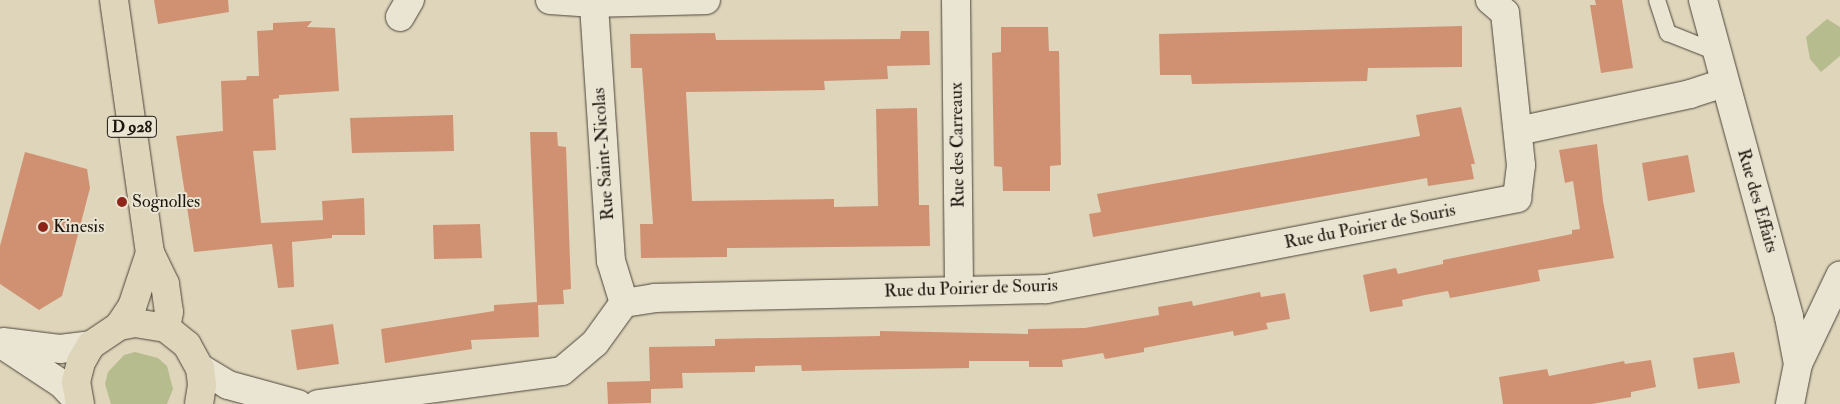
<!DOCTYPE html>
<html>
<head>
<meta charset="utf-8">
<style>
  body { margin:0 }
  #map { position:relative; width:1840px; height:404px; overflow:hidden; background:#ded5bb; font-family:"IM FELL Double Pica",serif }
  div>[style] { position:absolute }
  .green>* { inset:0; background:#b6bc8d }
  .building>* { inset:0; background:#d09172 }
  .roads { filter:drop-shadow(0 0 1px #4d4438) drop-shadow(0 0 1px #4d4438) }
  .lane>* { height:16px; margin:-8px; padding:0 8px; transform-origin:8px; border-radius:8px; background:#eae4d3 }
  .street>* { height:28px; margin:-14px; padding:0 14px; transform-origin:14px; border-radius:14px; background:#eae4d3 }
  .secondary>* { height:28px; margin:-14px; padding:0 14px; transform-origin:14px; border-radius:14px; background:#eae4d3 }
  .primary>* { height:28px; margin:-14px; padding:0 14px; transform-origin:14px; border-radius:14px; background:#ded5bb }
  .dots>* { width:14px; height:14px; translate:-50% -50%; box-sizing:border-box; border:2px solid #eae4d3; border-radius:50% }
  span { translate:-50% -50%; white-space:nowrap; text-align:center; line-height:1.15; -webkit-text-stroke:4px #eae4d3; paint-order:stroke }
  .shield-label span { padding:1px 4px; background:#eae4d3; border:1px solid; border-radius:4px; -webkit-text-stroke-width:0 }
  .shield-label { font-size:16px; color:#1d140d; font-weight:700 }
  .street-label { font-size:18px; color:#1d140d }
  .poi-label { font-size:18px; color:#1d140d }
  .left { translate:0 -50%; text-align:left }
</style>
</head>
<body>
<div id="map">
  <div class="green">
    <i style="clip-path:polygon(1827px 19px,1840px 27px,1840px 56px,1821px 72px,1810px 59px,1806px 37px)"></i>
    <i style="clip-path:polygon(135px 352px,158px 358px,167px 366px,173px 389px,167px 404px,111px 404px,105px 384px,108px 372px,124px 355px)"></i>
  </div>
  <div class="building">
    <i style="clip-path:polygon(154px 0,228px 0,229px 12px,158px 24px)"></i>
    <i style="clip-path:polygon(1595px 0,1622px 0,1633px 68px,1601px 73px,1590px 5px,1596px 5px)"></i>
    <i style="clip-path:polygon(312px 21px,307px 27px,335px 28px,339px 91px,279px 95px,279px 98px,273px 99px,276px 150px,253px 151px,261px 223px,323px 220px,322px 201px,364px 198px,365px 235px,332px 235px,332px 238px,292px 242px,294px 287px,278px 288px,272px 244px,194px 252px,176px 136px,223px 131px,221px 81px,246px 80px,247px 76px,259px 76px,257px 31px,273px 30px,273px 23px)"></i>
    <i style="clip-path:polygon(1462px 26px,1462px 67px,1368px 68px,1367px 81px,1192px 84px,1191px 75px,1160px 75px,1159px 34px)"></i>
    <i style="clip-path:polygon(1001px 27px,1048px 27px,1049px 51px,1059px 51px,1061px 165px,1050px 166px,1050px 191px,1003px 191px,1002px 167px,994px 166px,992px 53px,1001px 52px)"></i>
    <i style="clip-path:polygon(901px 31px,929px 31px,930px 65px,887px 66px,888px 79px,824px 81px,825px 90px,686px 92px,692px 201px,834px 199px,834px 207px,878px 206px,876px 109px,917px 108px,919px 205px,929px 205px,930px 246px,727px 248px,727px 257px,641px 258px,640px 224px,653px 224px,642px 68px,631px 68px,630px 34px,715px 33px,716px 40px,900px 39px)"></i>
    <i style="clip-path:polygon(1461px 107px,1475px 164px,1471px 164px,1474px 179px,1428px 186px,1427px 178px,1093px 237px,1089px 214px,1101px 212px,1097px 194px,1420px 136px,1416px 115px)"></i>
    <i style="clip-path:polygon(453px 115px,454px 151px,352px 153px,350px 118px)"></i>
    <i style="clip-path:polygon(530px 132px,557px 132px,558px 146px,566px 147px,571px 289px,563px 290px,564px 304px,538px 305px,539px 337px,471px 340px,472px 349px,385px 363px,381px 329px,494px 311px,494px 305px,537px 302px)"></i>
    <i style="clip-path:polygon(1597px 144px,1603px 201px,1614px 258px,1538px 270px,1540px 281px,1450px 298px,1448px 291px,1425px 295px,1402px 300px,1403px 306px,1370px 312px,1363px 275px,1396px 268px,1398px 274px,1420px 269px,1443px 264px,1443px 260px,1572px 234px,1572px 230px,1580px 229px,1573px 181px,1565px 183px,1559px 150px)"></i>
    <i style="clip-path:polygon(25px 152px,87px 169px,90px 188px,62px 296px,39px 310px,0 284px,0 246px)"></i>
    <i style="clip-path:polygon(1688px 155px,1695px 192px,1648px 201px,1642px 163px)"></i>
    <i style="clip-path:polygon(480px 224px,482px 258px,434px 259px,433px 225px)"></i>
    <i style="clip-path:polygon(1260px 292px,1261px 297px,1285px 293px,1290px 319px,1266px 323px,1268px 329px,1234px 336px,1233px 331px,1144px 348px,1144px 352px,1105px 359px,1103px 353px,1062px 360px,1063px 367px,1029px 367px,1029px 361px,969px 361px,969px 368px,842px 370px,802px 371px,801px 365px,755px 366px,755px 372px,682px 373px,683px 388px,651px 389px,651px 403px,608px 404px,607px 382px,650px 381px,649px 347px,715px 346px,715px 339px,880px 336px,880px 331px,1028px 334px,1028px 329px,1085px 328px,1159px 315px,1158px 307px,1192px 301px,1193px 306px)"></i>
    <i style="clip-path:polygon(333px 324px,339px 364px,297px 370px,291px 330px)"></i>
    <i style="clip-path:polygon(1734px 352px,1740px 383px,1698px 389px,1693px 358px)"></i>
    <i style="clip-path:polygon(1651px 360px,1656px 387px,1631px 392px,1631px 397px,1592px 404px,1503px 404px,1499px 377px,1547px 369px,1549px 376px,1624px 361px,1625px 364px)"></i>
  </div>
  <div class="roads">
    <div class="lane">
      <i style="left:1657px;top:0;width:35px;rotate:72deg"></i>
      <i style="left:1668px;top:33px;width:52px;rotate:21.6deg"></i>
    </div>
    <div class="street">
      <i style="left:550px;top:0;width:44px;rotate:3.9deg"></i>
      <i style="left:956px;top:0;width:290px;rotate:89.4deg"></i>
      <i style="left:1703px;top:0;width:328px;rotate:74.8deg"></i>
      <i style="left:1789px;top:317px;width:48px;rotate:79.2deg"></i>
      <i style="left:1798px;top:364px;width:41px;rotate:101.3deg"></i>
      <i style="left:400px;top:17px;width:20px;rotate:-60deg"></i>
      <i style="left:1518px;top:131px;width:176px;rotate:-12.1deg"></i>
      <i style="left:1690px;top:94px;width:36px;rotate:-18deg"></i>
      <i style="left:624px;top:303px;width:44px;rotate:-107.2deg"></i>
      <i style="left:611px;top:261px;width:259px;rotate:-93.8deg"></i>
      <i style="left:594px;top:3px;width:112px;rotate:-1.5deg"></i>
      <i style="left:3px;top:342px;width:57px;rotate:7deg"></i>
      <i style="left:60px;top:349px;width:31px;rotate:-7deg"></i>
      <i style="left:0;top:343px;width:74px;rotate:33.5deg"></i>
      <i style="left:62px;top:384px;width:25px;rotate:47deg"></i>
      <i style="left:1798px;top:364px;width:98px;rotate:-64.5deg"></i>
      <i style="left:318px;top:404px;width:246px;rotate:-7.7deg"></i>
      <i style="left:562px;top:371px;width:43px;rotate:-40.3deg"></i>
      <i style="left:595px;top:343px;width:49px;rotate:-54.1deg"></i>
      <i style="left:624px;top:303px;width:31px;rotate:-9deg"></i>
      <i style="left:655px;top:298px;width:391px;rotate:-1.3deg"></i>
      <i style="left:1046px;top:289px;width:480px;rotate:-10.9deg"></i>
      <i style="left:1517px;top:198px;width:33px;rotate:-83deg"></i>
      <i style="left:1521px;top:165px;width:153px;rotate:-96deg"></i>
      <i style="left:1505px;top:13px;width:20px;rotate:-139deg"></i>
    </div>
    <div class="secondary">
      <i style="left:200px;top:368px;width:33px;rotate:31deg"></i>
      <i style="left:228px;top:385px;width:73px;rotate:15.2deg"></i>
    </div>
    <div class="primary">
      <i style="left:114px;top:0;width:256px;rotate:81.9deg"></i>
      <i style="left:150px;top:253px;width:34px;rotate:64deg"></i>
      <i style="left:165px;top:284px;width:28px;rotate:82deg"></i>
      <i style="left:169px;top:312px;width:16px;rotate:101deg"></i>
      <i style="left:119px;top:326px;width:23px;rotate:-56deg"></i>
      <i style="left:132px;top:307px;width:57px;rotate:-71.6deg"></i>
      <i style="left:80px;top:404px;width:22px;rotate:-100deg"></i>
      <i style="left:76px;top:382px;width:21px;rotate:-76deg"></i>
      <i style="left:81px;top:362px;width:20px;rotate:-60deg"></i>
      <i style="left:91px;top:345px;width:34px;rotate:-34deg"></i>
      <i style="left:119px;top:326px;width:16px;rotate:-11deg"></i>
      <i style="left:135px;top:323px;width:31px;rotate:9deg"></i>
      <i style="left:166px;top:328px;width:27px;rotate:39deg"></i>
      <i style="left:187px;top:345px;width:26px;rotate:61deg"></i>
      <i style="left:200px;top:368px;width:17px;rotate:83deg"></i>
      <i style="left:202px;top:385px;width:19px;rotate:99deg"></i>
    </div>
  </div>
  <div class="dots">
    <i style="left:122px;top:202px;background:#8f2418"></i>
    <i style="left:43px;top:227px;background:#8f2418"></i>
  </div>
  <div class="shield-label">
    <span style="left:132px;top:127px">D 928</span>
  </div>
  <div class="street-label">
    <span style="left:958px;top:145px;rotate:-91deg">Rue des Carreaux</span>
    <span style="left:604px;top:154px;rotate:-94deg">Rue Saint-Nicolas</span>
    <span style="left:1757px;top:201px;rotate:74deg">Rue des Effaits</span>
    <span style="left:1370px;top:227px;rotate:-11deg">Rue du Poirier de Souris</span>
    <span style="left:971px;top:289px;rotate:-2deg">Rue du Poirier de Souris</span>
  </div>
  <div class="poi-label">
    <span class="left" style="left:132px;top:202px">Sognolles</span>
    <span class="left" style="left:53px;top:227px">Kinesis</span>
  </div>
</div>
</body>
</html>
